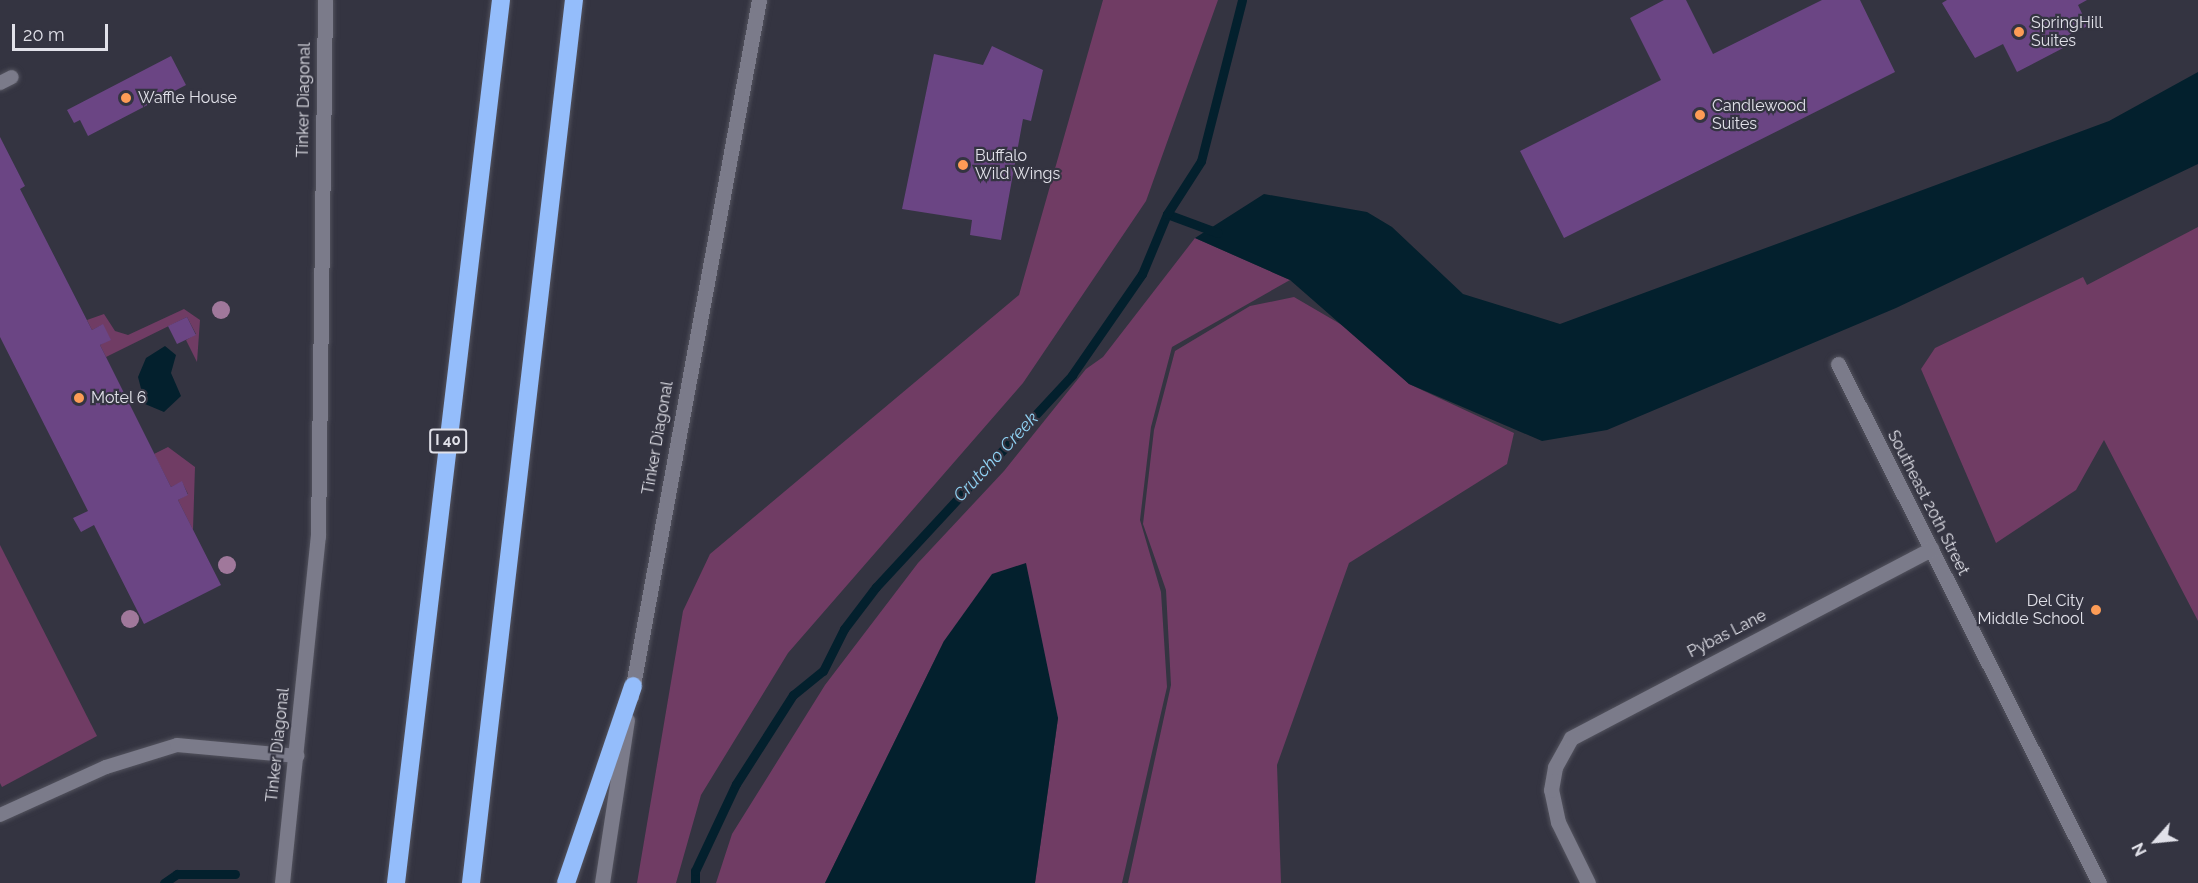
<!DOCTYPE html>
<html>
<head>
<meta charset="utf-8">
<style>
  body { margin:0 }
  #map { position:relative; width:2198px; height:883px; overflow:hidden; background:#343441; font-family:Raleway,sans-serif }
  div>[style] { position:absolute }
  .green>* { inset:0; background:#703c64 }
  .water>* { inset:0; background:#03202d }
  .stream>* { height:9px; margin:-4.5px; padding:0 4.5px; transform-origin:4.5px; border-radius:4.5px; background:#03202d }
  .building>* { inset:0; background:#6b4584 }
  .roads { filter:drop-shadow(0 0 2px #53535e) drop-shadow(0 0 2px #53535e) }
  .lane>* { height:14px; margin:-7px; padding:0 7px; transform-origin:7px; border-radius:7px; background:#7b7b8a }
  .street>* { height:15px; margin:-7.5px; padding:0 7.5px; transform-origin:7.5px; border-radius:7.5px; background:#7b7b8a }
  .secondary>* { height:15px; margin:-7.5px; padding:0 7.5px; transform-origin:7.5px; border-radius:7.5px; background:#7b7b8a }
  .highway>* { height:18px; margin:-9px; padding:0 9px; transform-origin:9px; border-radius:9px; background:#94bdfb }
  .trees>* { width:18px; height:18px; margin:-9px; border-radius:50%; background:#a0789b }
  .dots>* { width:16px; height:16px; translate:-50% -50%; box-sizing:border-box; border:3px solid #343441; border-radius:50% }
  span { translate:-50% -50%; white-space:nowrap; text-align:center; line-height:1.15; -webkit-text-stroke:4.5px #343441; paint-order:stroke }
  .shield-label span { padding:2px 4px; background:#343441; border:2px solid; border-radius:4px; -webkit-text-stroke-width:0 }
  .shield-label { font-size:15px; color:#e1e1e9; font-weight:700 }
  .poi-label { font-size:16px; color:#e1e1e9 }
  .left { translate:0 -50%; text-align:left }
  .right { translate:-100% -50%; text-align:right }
  .street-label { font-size:16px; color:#e1e1e9 }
  .water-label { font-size:18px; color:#90d2f4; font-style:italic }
  .north { position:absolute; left:2126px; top:811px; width:60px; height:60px; -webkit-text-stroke:4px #343441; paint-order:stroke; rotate:243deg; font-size:16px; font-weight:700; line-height:24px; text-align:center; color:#e1e1e9 }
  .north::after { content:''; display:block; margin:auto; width:21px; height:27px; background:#e1e1e9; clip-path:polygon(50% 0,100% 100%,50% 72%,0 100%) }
  .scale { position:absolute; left:12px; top:24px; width:96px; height:27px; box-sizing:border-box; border:3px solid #e1e1e9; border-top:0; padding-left:8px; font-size:18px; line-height:21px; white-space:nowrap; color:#e1e1e9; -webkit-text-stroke:4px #343441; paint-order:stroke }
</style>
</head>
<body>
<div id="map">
  <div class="green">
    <i style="clip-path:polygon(1103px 0,1218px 0,1146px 201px,1023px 383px,788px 653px,701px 795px,676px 883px,637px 883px,683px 611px,710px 554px,1019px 295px)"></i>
    <i style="clip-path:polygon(2198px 227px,2198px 621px,2104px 440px,2076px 490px,1996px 543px,1921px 369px,1935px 348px,2083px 277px,2087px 285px)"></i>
    <i style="clip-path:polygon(1195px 238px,1290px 280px,1172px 347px,1151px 427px,1140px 520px,1161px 592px,1167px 687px,1122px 883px,1035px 883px,1058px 718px,944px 641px,825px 883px,716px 883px,732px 834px,825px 685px,918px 563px,1004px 471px,1086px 369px,1103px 357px)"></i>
    <i style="clip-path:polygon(1294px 297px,1354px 332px,1409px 384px,1514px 433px,1507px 464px,1349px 563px,1277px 765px,1281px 883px,1128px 883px,1171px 685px,1166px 590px,1143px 524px,1154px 430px,1175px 351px,1250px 306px)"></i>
    <i style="clip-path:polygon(184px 309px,200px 320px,197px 362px,186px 340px,196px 334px,187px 317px,106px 357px,100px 345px,110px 339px,102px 325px,92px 330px,87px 320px,104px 314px,115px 331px,128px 335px)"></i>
    <i style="clip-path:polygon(168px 447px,195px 467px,193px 530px,178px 500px,188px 494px,182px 482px,171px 487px,154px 454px)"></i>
    <i style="clip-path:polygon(0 545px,97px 736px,2px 787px,0 783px)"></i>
  </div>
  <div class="water">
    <i style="clip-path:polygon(2198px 72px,2198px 164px,1896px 308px,1607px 430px,1542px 441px,1409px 384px,1290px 280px,1195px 238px,1264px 194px,1367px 212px,1392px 227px,1463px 294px,1560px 324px,2109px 121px)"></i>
    <i style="clip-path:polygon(165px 346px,176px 355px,171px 373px,181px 396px,164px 412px,145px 404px,138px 377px,146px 358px)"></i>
    <i style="clip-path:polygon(1026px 563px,1058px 718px,1035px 883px,825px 883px,944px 641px,992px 574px)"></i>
  </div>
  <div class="stream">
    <i style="left:1167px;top:214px;width:54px;rotate:20.4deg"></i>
    <i style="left:164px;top:883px;width:16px;rotate:-35deg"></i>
    <i style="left:177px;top:874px;width:58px"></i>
    <i style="left:695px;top:883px;width:12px;rotate:-90deg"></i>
    <i style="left:695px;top:871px;width:96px;rotate:-64.8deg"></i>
    <i style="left:736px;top:784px;width:106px;rotate:-57.4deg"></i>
    <i style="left:793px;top:695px;width:38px;rotate:-39deg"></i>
    <i style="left:823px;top:671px;width:47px;rotate:-63.4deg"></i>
    <i style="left:844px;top:629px;width:53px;rotate:-52.7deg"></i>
    <i style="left:876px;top:587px;width:289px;rotate:-47.2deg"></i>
    <i style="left:1072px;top:375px;width:123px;rotate:-55.3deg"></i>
    <i style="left:1142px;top:274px;width:65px;rotate:-67.4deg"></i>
    <i style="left:1167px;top:214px;width:63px;rotate:-57.3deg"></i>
    <i style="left:1201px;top:161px;width:166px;rotate:-75.7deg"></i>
  </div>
  <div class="building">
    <i style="clip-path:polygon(1664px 0,1686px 0,1713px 54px,1822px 0,1860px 0,1895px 72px,1564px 238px,1520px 151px,1661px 80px,1630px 18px)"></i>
    <i style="clip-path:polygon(1947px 0,2087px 0,2078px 5px,2088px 26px,2062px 38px,2067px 46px,2017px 72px,2003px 44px,1975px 58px,1942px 3px)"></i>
    <i style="clip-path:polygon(992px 46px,1043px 70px,1031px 121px,1023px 119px,1001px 240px,970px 235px,972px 220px,902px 209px,934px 54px,983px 65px)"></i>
    <i style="clip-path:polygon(171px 56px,186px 85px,88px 136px,80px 120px,74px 123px,67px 110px)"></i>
    <i style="clip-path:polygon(0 137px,25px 186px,20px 189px,92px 330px,103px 324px,111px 340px,100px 345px,171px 487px,182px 481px,188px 495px,178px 500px,221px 585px,144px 624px,94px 525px,81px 532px,73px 518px,88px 511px,0 337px)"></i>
    <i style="clip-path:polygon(187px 317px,196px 335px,177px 344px,168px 326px)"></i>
  </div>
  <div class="roads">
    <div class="lane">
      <i style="left:0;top:83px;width:13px;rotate:-27deg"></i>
      <i style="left:0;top:815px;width:116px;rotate:-24.4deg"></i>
      <i style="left:106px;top:767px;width:74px;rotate:-17.2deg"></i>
      <i style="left:177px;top:745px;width:121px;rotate:5.2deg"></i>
    </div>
    <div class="street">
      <i style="left:1838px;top:364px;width:581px;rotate:63.3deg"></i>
      <i style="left:1588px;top:883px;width:68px;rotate:-116.2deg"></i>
      <i style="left:1558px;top:822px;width:33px;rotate:-102deg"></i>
      <i style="left:1551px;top:790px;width:23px;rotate:-80deg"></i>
      <i style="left:1555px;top:767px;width:33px;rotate:-61deg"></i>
      <i style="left:1571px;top:738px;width:407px;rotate:-27.7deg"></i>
    </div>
    <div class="secondary">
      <i style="left:631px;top:696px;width:708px;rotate:-79.58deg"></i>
      <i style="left:282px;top:883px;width:349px;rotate:-84.1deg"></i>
      <i style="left:318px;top:536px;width:536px;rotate:-89.25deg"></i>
      <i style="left:602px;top:883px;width:165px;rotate:-81.3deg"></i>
    </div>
    <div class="highway">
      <i style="left:396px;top:883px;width:889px;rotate:-83.22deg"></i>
      <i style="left:471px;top:883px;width:889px;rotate:-83.35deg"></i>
      <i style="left:566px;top:883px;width:208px;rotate:-71.2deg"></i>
    </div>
  </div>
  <div class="trees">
    <i style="left:221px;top:310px"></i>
    <i style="left:227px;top:565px"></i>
    <i style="left:130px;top:619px"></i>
  </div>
  <div class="dots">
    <i style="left:2019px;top:32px;background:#fd9c56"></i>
    <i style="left:126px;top:98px;background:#fd9c56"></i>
    <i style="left:1700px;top:115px;background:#fd9c56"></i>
    <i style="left:963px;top:165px;background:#fd9c56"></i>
    <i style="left:79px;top:398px;background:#fd9c56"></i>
    <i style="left:2096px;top:610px;background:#fd9c56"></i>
  </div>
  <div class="shield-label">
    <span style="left:448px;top:441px">I 40</span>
  </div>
  <div class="poi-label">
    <span class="left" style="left:2031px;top:32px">SpringHill<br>Suites</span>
    <span class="left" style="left:138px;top:98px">Waffle House</span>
    <span class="left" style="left:1712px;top:115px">Candlewood<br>Suites</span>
    <span class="left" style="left:975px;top:165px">Buffalo<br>Wild Wings</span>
    <span class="left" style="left:91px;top:398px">Motel 6</span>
    <span class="right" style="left:2084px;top:610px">Del City<br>Middle School</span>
  </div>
  <div class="street-label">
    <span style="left:304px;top:100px;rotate:-89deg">Tinker Diagonal</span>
    <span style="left:658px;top:438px;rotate:-80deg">Tinker Diagonal</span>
    <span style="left:1928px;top:503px;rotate:63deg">Southeast 20th Street</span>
    <span style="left:1727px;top:634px;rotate:-27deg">Pybas Lane</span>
    <span style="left:278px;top:745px;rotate:-84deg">Tinker Diagonal</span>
  </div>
  <div class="water-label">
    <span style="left:996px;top:457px;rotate:-47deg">Crutcho Creek</span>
  </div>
  <div class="north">N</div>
  <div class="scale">20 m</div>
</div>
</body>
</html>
